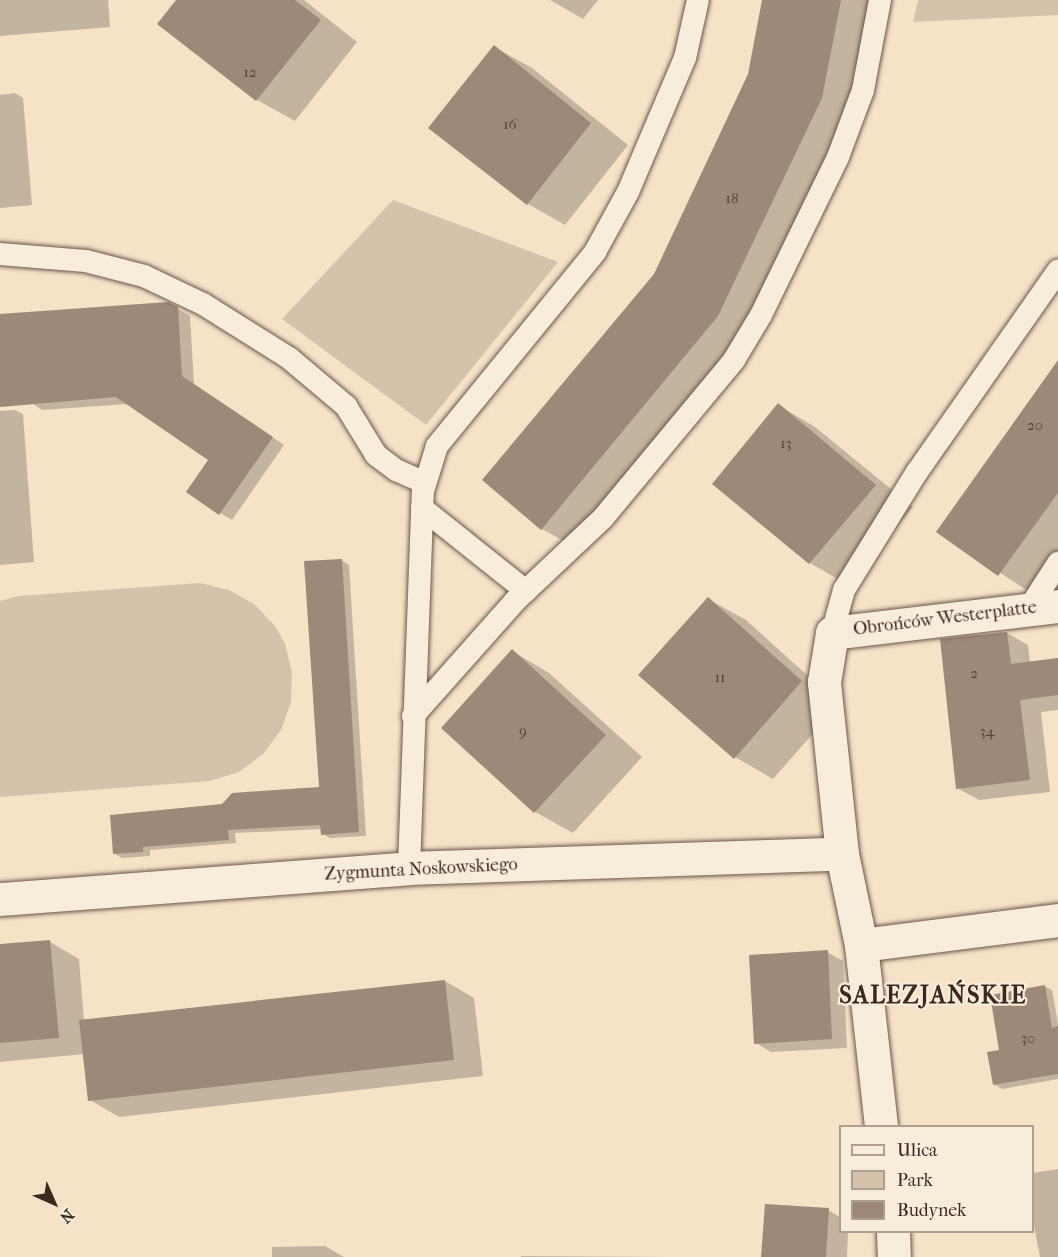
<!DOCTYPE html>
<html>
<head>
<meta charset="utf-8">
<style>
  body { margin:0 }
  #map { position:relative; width:1058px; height:1257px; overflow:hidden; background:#f5e2c7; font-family:"IM FELL French Canon",serif }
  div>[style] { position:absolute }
  .green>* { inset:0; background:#d6c2ab }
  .shadow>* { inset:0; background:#0003 }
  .building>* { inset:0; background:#9d8977 }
  .roads { filter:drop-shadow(0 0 2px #6b564a) drop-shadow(0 0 2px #6b564a) }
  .lane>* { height:22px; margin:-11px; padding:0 11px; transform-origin:11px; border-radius:11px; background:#f8ecdb }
  .street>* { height:33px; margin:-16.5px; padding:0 16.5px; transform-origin:16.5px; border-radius:16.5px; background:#f8ecdb }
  span { translate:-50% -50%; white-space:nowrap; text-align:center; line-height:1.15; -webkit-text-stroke:4.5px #f8ecdb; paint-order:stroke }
  .number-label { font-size:15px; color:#554036 }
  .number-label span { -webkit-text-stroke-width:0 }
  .street-label { font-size:18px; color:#3d2820 }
  .district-label { font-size:24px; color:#3d2820; font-weight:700; letter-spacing:1.5px }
  .legend { position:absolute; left:839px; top:1125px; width:195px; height:108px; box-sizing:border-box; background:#f8ecdb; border:2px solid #ad9e90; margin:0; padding:8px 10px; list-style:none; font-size:18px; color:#3d2820 }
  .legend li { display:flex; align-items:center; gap:12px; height:30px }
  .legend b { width:30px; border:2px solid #ad9e90 }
  .north { position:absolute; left:24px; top:1173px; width:60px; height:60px; -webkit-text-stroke:4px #f8ecdb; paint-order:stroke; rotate:135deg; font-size:16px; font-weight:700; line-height:24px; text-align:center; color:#3d2820 }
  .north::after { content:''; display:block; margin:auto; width:21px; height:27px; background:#3d2820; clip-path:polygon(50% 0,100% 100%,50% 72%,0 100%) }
</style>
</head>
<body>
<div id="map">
  <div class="green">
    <i style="clip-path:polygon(918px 0,1058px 0,1058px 15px,913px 22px)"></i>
    <i style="clip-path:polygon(393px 200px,558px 262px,426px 425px,282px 319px)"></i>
    <i style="clip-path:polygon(200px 583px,229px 590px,254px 604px,275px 626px,285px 644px,292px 672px,291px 702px,281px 730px,263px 754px,239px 772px,210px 781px,0 797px,0 601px,19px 596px)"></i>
  </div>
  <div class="shadow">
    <i style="clip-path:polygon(0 0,108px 0,110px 27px,0 36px)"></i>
    <i style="clip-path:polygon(177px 0,304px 0,357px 42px,295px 121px,257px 100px,159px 23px)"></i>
    <i style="clip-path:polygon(550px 0,598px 0,583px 19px)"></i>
    <i style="clip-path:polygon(764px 0,883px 0,859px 120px,756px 337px,580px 550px,542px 529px,484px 480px,655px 275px,749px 75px)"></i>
    <i style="clip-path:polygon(494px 47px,532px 68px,628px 145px,565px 225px,528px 204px)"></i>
    <i style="clip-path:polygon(15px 93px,23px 98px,32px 205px,0 208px,0 95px)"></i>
    <i style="clip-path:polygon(178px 309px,190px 316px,194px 384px,284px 445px,232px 520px,220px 513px,210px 460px,128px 404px,42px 410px,0 382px,0 315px)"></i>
    <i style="clip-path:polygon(1058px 362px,1058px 567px,1037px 597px,938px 532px)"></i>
    <i style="clip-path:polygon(778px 405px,815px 427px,913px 507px,848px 585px,810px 563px,714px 484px)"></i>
    <i style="clip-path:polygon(15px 410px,23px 414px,34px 562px,0 565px,0 411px)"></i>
    <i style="clip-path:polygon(341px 560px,349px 565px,366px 836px,330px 838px,323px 834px,322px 829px,235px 833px,236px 843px,150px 850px,150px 856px,122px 858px,115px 854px,222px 805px,320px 788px)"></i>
    <i style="clip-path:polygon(708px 599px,746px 620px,839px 704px,773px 779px,735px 757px)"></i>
    <i style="clip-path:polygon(1007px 633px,1028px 645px,1030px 663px,1058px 660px,1058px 710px,1041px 712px,1050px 792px,979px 800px,957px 788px)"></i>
    <i style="clip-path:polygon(512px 651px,549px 673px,642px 757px,573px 833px,535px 812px)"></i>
    <i style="clip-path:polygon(50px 942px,79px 959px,84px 1021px,445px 981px,474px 998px,483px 1076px,119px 1117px,90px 1100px,85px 1054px,0 1062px,0 946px)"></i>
    <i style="clip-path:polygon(827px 952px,843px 961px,847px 1048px,771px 1052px,756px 1043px)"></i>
    <i style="clip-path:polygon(1044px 986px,1052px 990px,1058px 1023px,1058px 1079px,1002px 1089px,994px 1084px,1001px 1051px)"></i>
    <i style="clip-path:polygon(1058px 1169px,1058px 1257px,1040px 1257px,1032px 1215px,1032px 1173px)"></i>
    <i style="clip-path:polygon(828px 1210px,840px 1217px,840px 1232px,848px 1232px,847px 1257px,763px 1257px)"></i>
    <i style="clip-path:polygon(325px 1246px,344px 1257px,272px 1257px,272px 1247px)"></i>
    <i style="clip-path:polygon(521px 1256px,667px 1257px,521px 1257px)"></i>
  </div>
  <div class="building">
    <i style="clip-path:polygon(176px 0,295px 0,321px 20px,256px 101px,157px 24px)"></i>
    <i style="clip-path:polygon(762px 0,841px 0,822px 98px,718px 316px,541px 530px,482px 480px,654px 274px,748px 74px)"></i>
    <i style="clip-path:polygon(494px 45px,591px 123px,527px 205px,428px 128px)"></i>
    <i style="clip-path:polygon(168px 302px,178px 307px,182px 376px,273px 437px,219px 515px,186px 492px,208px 460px,116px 397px,0 407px,0 314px)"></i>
    <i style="clip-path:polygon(1058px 360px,1058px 493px,998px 576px,936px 532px)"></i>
    <i style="clip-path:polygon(778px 403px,876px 485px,809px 564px,712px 484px)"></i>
    <i style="clip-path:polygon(342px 559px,359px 832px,321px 835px,320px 825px,228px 830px,229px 840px,143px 847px,143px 852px,113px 854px,110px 815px,222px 804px,232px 793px,319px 787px,304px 561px)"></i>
    <i style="clip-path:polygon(708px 597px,802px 681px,734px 759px,638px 675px)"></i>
    <i style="clip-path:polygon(1007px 632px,1011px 664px,1058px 658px,1058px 695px,1020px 700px,1030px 780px,956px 789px,940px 639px)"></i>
    <i style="clip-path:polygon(512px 649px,606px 735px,534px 813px,441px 728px)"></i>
    <i style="clip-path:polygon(50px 940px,59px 1038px,0 1043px,0 944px)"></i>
    <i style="clip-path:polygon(828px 950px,832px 1039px,754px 1044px,749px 955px)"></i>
    <i style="clip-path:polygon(445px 980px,454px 1060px,88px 1101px,79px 1020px)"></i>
    <i style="clip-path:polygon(1045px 985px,1052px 1028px,1058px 1026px,1058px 1074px,993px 1085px,987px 1052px,999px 1050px,990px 995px)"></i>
    <i style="clip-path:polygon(765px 1204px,829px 1208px,826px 1257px,761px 1257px)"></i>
  </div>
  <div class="roads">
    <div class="lane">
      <i style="left:0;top:254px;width:86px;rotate:4.7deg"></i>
      <i style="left:86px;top:261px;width:60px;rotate:14.5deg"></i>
      <i style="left:144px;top:276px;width:65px;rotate:25.4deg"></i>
      <i style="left:203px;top:304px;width:102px;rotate:32.1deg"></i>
      <i style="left:289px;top:358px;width:75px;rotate:40.1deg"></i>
      <i style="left:346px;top:406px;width:57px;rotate:58.5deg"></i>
      <i style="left:376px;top:455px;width:25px;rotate:37deg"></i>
      <i style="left:396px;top:470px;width:32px;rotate:24deg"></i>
      <i style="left:422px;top:508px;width:133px;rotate:38.6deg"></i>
      <i style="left:1028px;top:610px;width:56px;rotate:-57.4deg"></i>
      <i style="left:832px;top:633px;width:45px;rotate:-74.4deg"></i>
      <i style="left:844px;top:590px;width:139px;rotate:-58.3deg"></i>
      <i style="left:917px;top:472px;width:246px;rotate:-55deg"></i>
      <i style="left:413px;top:716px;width:154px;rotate:-48.4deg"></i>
      <i style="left:515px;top:601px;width:121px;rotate:-43.3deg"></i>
      <i style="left:603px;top:518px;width:205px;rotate:-50.3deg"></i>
      <i style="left:734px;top:360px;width:52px;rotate:-59deg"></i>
      <i style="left:761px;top:315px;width:176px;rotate:-64deg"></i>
      <i style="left:838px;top:157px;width:72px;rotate:-69.5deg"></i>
      <i style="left:863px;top:90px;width:92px;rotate:-79.3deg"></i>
      <i style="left:409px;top:868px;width:377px;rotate:-87.9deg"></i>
      <i style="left:423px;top:491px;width:47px;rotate:-72.7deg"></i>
      <i style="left:437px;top:446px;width:250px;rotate:-50.8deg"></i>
      <i style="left:595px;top:252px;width:68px;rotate:-61.2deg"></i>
      <i style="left:628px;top:192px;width:146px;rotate:-67deg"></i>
      <i style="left:685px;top:58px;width:59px;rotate:-77.4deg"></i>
    </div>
    <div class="street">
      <i style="left:0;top:899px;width:410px;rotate:-4.3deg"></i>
      <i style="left:409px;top:868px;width:433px;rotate:-1.9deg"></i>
      <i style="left:861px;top:945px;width:199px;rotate:-7.2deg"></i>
      <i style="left:881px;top:1126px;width:182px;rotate:-96.3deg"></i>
      <i style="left:861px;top:945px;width:93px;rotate:-101.8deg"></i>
      <i style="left:842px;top:854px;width:173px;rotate:-96deg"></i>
      <i style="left:824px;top:682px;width:50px;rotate:-80.7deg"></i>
      <i style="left:832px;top:633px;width:228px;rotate:-6.8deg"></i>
      <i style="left:893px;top:1232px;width:25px;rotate:88deg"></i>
    </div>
  </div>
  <div class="number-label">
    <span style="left:250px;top:73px">12</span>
    <span style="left:510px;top:125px">16</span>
    <span style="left:732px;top:199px">18</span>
    <span style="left:1035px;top:426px">20</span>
    <span style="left:786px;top:444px">13</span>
    <span style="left:974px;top:674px">2</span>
    <span style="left:720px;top:678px">11</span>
    <span style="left:523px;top:732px">9</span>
    <span style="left:987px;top:732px">34</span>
    <span style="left:1028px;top:1039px">30</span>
  </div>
  <div class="street-label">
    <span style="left:945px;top:619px;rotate:-7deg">Obrońców Westerplatte</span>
    <span style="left:421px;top:870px;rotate:-3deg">Zygmunta Noskowskiego</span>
  </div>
  <div class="district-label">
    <span style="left:933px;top:996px">SALEZJAŃSKIE</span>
  </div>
  <ul class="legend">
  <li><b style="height:8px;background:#f8ecdb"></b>Ulica</li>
  <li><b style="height:16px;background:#d6c2ab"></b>Park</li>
  <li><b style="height:16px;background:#9d8977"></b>Budynek</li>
  </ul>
  <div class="north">N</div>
</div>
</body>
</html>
